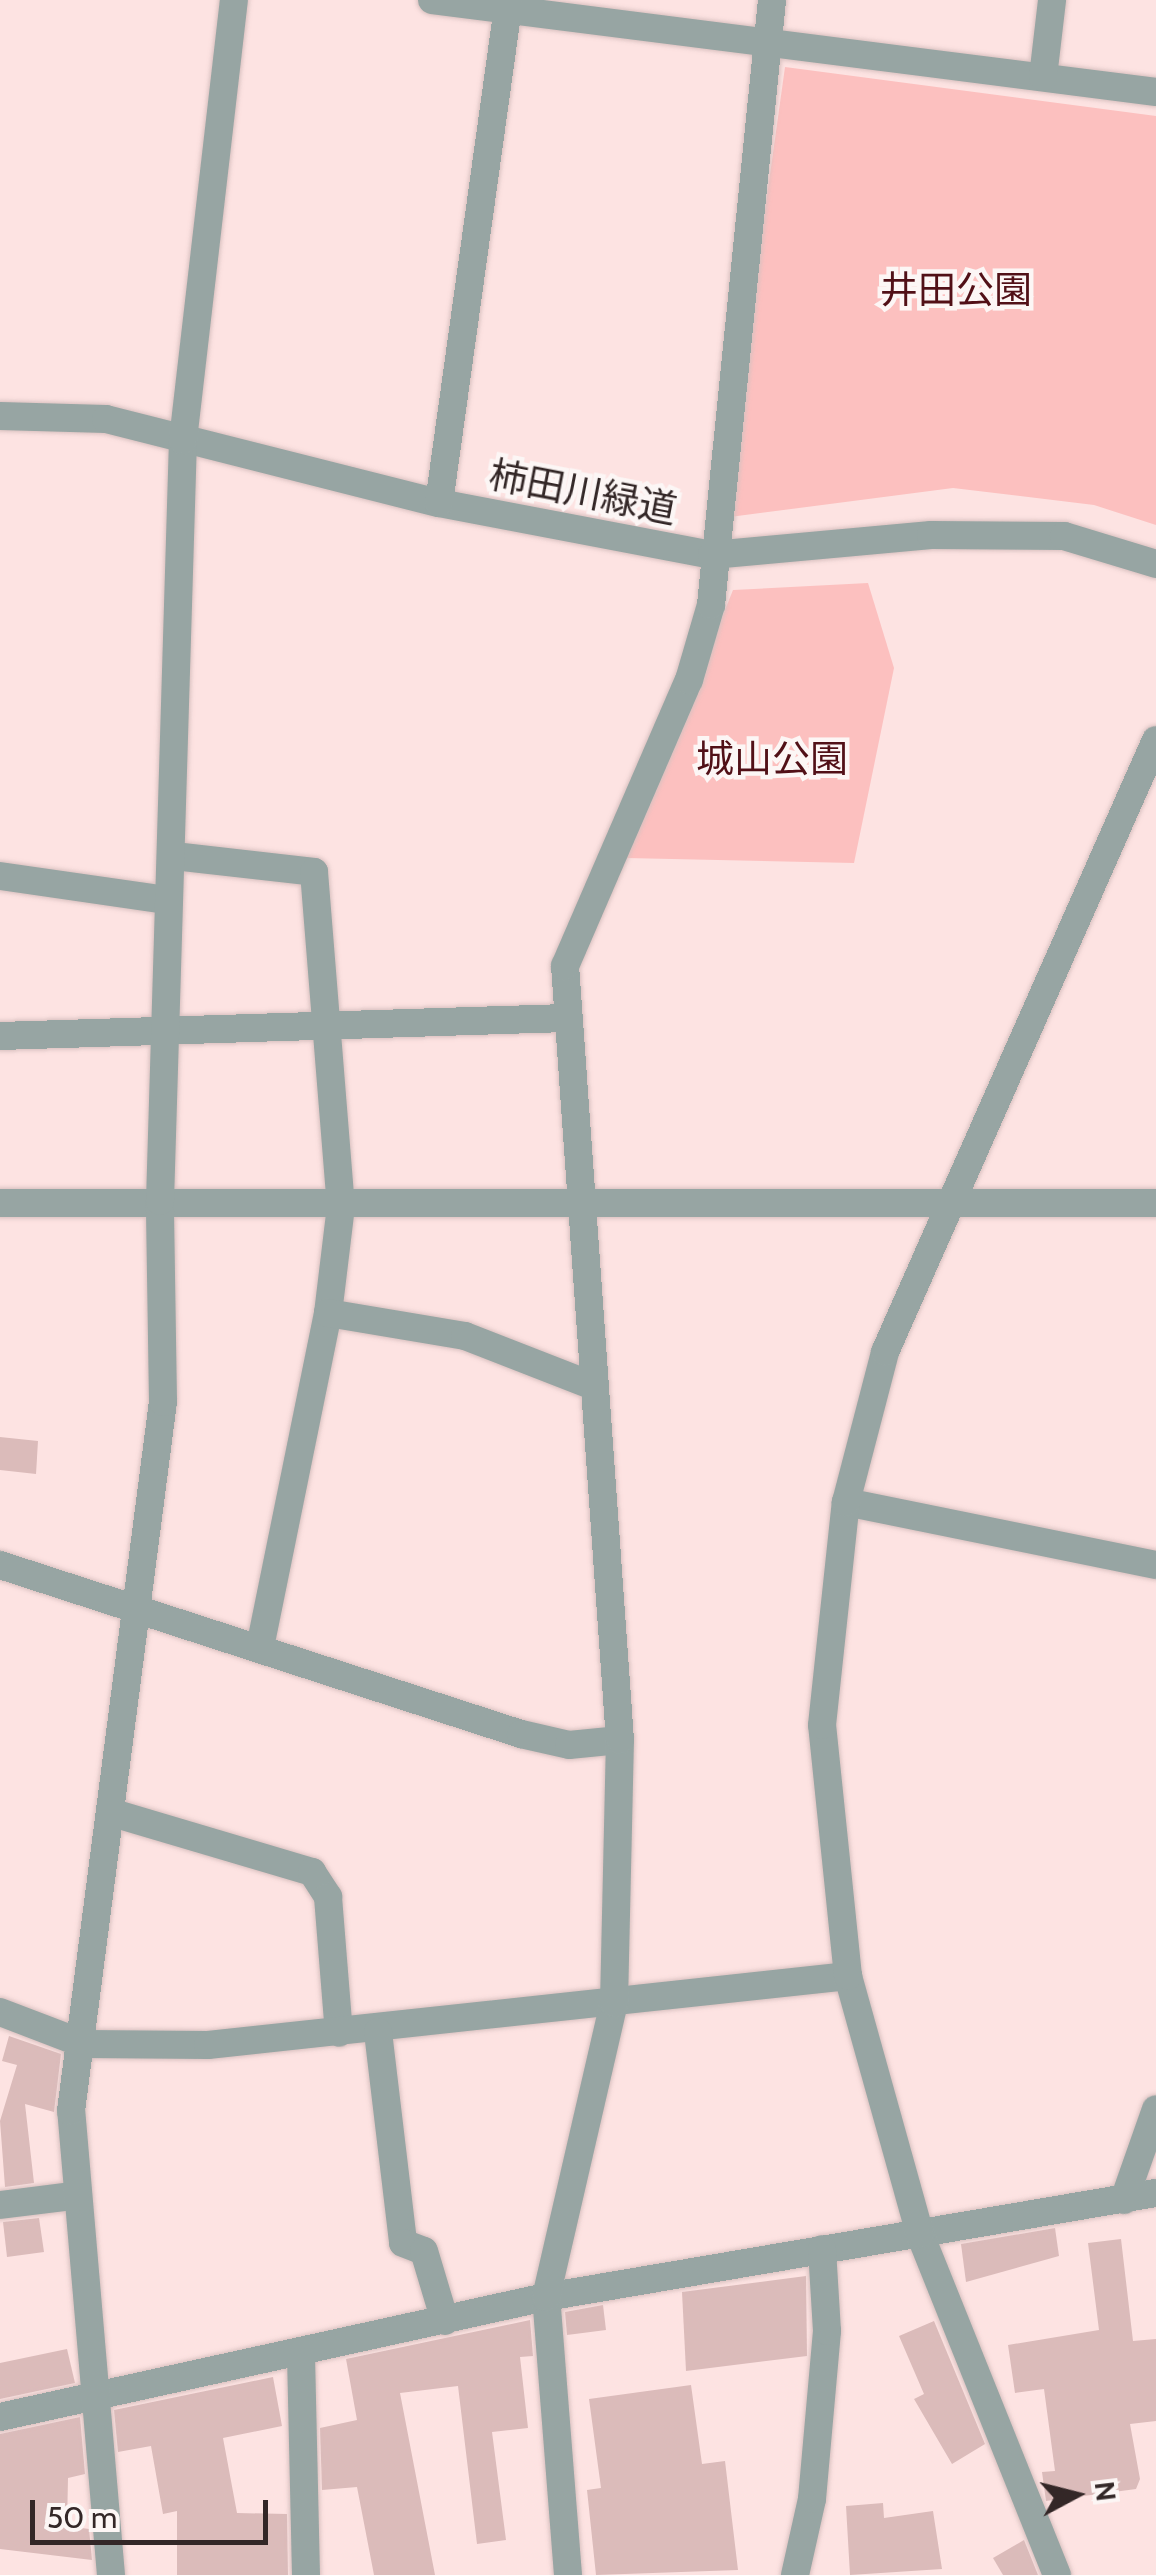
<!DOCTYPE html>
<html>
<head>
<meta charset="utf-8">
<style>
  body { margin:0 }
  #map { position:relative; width:1156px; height:2575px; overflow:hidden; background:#fde3e2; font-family:Cabin,"Noto Sans JP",sans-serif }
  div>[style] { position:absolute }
  .green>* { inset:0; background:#fcc0bf }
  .building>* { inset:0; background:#dbbbba }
  .roads { filter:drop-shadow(0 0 2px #d9c1c0) drop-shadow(0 0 2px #d9c1c0) }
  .minor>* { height:28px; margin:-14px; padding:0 14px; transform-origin:14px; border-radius:14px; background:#97a5a3 }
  span { translate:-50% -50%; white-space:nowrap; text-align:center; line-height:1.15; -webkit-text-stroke:9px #fcf6f5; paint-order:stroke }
  .park-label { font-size:38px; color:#511017 }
  .street-label { font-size:38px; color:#332727 }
  .north { position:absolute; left:1026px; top:2445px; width:100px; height:100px; -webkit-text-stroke:8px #fcf6f5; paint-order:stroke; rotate:83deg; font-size:28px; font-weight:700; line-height:40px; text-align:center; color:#332727 }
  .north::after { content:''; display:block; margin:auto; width:35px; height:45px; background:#332727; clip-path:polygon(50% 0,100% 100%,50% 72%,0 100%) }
  .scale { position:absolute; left:30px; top:2500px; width:238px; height:45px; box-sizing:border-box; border:5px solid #332727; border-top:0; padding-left:12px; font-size:30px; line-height:35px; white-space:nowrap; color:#332727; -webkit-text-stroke:8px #fcf6f5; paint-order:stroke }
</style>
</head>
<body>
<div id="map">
  <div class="green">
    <i style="clip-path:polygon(785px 67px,1156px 116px,1156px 525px,1094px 505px,953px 488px,722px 518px)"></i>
    <i style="clip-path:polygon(868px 583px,894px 668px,854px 863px,626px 858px,733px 590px)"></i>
  </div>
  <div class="building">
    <i style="clip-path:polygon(0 1437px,38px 1441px,36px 1474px,0 1470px)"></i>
    <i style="clip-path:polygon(9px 2036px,61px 2054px,54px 2112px,25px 2104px,34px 2183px,5px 2187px,0 2121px,17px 2065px,2px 2061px)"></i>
    <i style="clip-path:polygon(39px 2218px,44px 2252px,7px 2257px,3px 2222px)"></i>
    <i style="clip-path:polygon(1055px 2228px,1059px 2256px,966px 2282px,961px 2244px)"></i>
    <i style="clip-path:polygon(1121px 2239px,1133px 2341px,1156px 2339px,1156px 2421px,1130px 2424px,1140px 2479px,1136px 2489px,1046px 2501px,1042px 2472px,1055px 2471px,1044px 2389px,1015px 2393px,1008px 2345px,1099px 2330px,1088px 2243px)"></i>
    <i style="clip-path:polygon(806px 2276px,807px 2356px,686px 2371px,682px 2292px)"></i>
    <i style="clip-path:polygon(603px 2305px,606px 2330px,567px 2335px,565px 2312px)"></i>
    <i style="clip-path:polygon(530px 2320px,533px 2356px,520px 2357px,528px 2428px,492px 2432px,506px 2540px,477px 2544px,458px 2386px,400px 2393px,435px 2575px,374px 2575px,357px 2487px,322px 2490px,320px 2428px,357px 2420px,346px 2359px)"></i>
    <i style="clip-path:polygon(934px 2321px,985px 2444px,952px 2464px,914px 2399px,924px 2394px,899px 2336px)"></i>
    <i style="clip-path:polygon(67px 2349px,75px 2383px,0 2399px,0 2363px)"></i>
    <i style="clip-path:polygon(273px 2377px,282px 2426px,223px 2438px,237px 2513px,287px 2514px,288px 2575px,177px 2575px,177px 2511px,163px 2514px,151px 2446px,118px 2452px,114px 2410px)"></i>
    <i style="clip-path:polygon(691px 2385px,702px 2464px,725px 2461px,738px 2570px,596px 2575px,587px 2490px,601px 2488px,589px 2399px)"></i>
    <i style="clip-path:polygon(80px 2417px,85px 2474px,68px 2478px,67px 2526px,89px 2529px,92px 2560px,0 2549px,0 2434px)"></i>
    <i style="clip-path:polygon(883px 2503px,884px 2518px,933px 2511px,942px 2569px,850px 2575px,846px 2506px)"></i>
    <i style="clip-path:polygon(1024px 2540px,1038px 2575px,1003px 2575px,993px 2558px)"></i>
  </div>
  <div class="roads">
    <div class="minor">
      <i style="left:432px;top:0;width:730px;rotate:7.24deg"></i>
      <i style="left:1043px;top:77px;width:78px;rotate:-83.3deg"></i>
      <i style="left:0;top:416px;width:106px;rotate:1.6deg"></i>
      <i style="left:106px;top:419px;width:343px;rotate:14.2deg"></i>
      <i style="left:439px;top:503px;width:278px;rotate:10.8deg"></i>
      <i style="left:712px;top:555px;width:220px;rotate:-5.2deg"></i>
      <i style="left:931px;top:535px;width:133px;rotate:0.4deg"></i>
      <i style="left:1064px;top:536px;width:96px;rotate:16.9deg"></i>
      <i style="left:439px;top:503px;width:508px;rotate:-82.08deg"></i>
      <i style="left:174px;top:856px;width:141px;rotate:6.5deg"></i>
      <i style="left:314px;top:872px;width:335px;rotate:85.4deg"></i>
      <i style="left:341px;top:1206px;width:108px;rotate:96.9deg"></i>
      <i style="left:328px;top:1313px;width:340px;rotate:101.5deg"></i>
      <i style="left:0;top:876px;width:169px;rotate:8.2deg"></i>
      <i style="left:0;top:1036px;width:568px;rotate:-1.82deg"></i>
      <i style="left:0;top:1203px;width:1156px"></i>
      <i style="left:328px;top:1313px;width:139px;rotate:9.5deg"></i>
      <i style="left:465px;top:1336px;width:137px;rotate:21.3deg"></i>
      <i style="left:846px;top:1502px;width:316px;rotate:11.5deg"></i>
      <i style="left:0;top:1565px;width:548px;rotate:17.97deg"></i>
      <i style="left:521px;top:1734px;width:49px;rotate:12.9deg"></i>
      <i style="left:569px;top:1745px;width:51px;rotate:-5.6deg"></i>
      <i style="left:113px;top:1813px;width:208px;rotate:16.5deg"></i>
      <i style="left:312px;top:1872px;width:30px;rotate:57deg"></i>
      <i style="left:328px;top:1897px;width:136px;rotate:85.4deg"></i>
      <i style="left:0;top:2012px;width:90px;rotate:20.9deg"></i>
      <i style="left:84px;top:2044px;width:124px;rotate:0.5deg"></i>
      <i style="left:208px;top:2045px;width:644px;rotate:-6.15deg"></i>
      <i style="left:378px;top:2032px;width:212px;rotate:83.2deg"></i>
      <i style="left:403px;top:2243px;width:22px;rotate:21deg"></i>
      <i style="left:424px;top:2251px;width:73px;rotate:73.3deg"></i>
      <i style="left:1124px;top:2200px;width:96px;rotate:-70.6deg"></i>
      <i style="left:0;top:2205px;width:73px;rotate:-7.1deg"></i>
      <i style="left:301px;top:2355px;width:220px;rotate:88.7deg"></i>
      <i style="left:0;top:2417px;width:559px;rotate:-12.4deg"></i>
      <i style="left:546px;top:2297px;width:619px;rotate:-9.68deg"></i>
      <i style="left:111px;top:2575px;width:466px;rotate:-94.9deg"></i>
      <i style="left:71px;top:2111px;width:715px;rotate:-82.61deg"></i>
      <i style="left:163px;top:1402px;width:201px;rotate:-90.9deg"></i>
      <i style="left:160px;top:1201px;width:761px;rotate:-88.27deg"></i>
      <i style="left:183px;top:440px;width:443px;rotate:-83.4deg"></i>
      <i style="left:568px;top:2575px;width:279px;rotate:-94.5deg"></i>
      <i style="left:546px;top:2297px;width:302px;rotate:-77deg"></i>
      <i style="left:614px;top:2003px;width:263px;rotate:-88.7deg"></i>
      <i style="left:620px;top:1740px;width:776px;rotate:-94.06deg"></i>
      <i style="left:565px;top:966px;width:312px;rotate:-66.6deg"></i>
      <i style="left:689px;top:680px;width:78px;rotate:-73.7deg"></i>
      <i style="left:711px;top:605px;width:608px;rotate:-84.24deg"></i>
      <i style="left:795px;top:2575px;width:78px;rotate:-77.4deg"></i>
      <i style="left:812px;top:2499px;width:169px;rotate:-84.9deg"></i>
      <i style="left:827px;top:2331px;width:82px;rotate:-93.5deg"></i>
      <i style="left:1057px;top:2575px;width:367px;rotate:-111.9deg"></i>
      <i style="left:920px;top:2234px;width:268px;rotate:-105.6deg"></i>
      <i style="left:848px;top:1976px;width:252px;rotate:-95.9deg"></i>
      <i style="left:822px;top:1725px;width:224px;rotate:-83.9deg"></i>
      <i style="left:846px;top:1502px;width:155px;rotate:-75.4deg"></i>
      <i style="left:885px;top:1352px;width:669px;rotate:-66.12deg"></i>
    </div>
  </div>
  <div class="park-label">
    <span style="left:956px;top:290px">井田公園</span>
    <span style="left:772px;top:759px">城山公園</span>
  </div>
  <div class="street-label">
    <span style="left:583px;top:492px;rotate:11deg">柿田川緑道</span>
  </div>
  <div class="north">N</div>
  <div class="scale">50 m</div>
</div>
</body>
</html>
